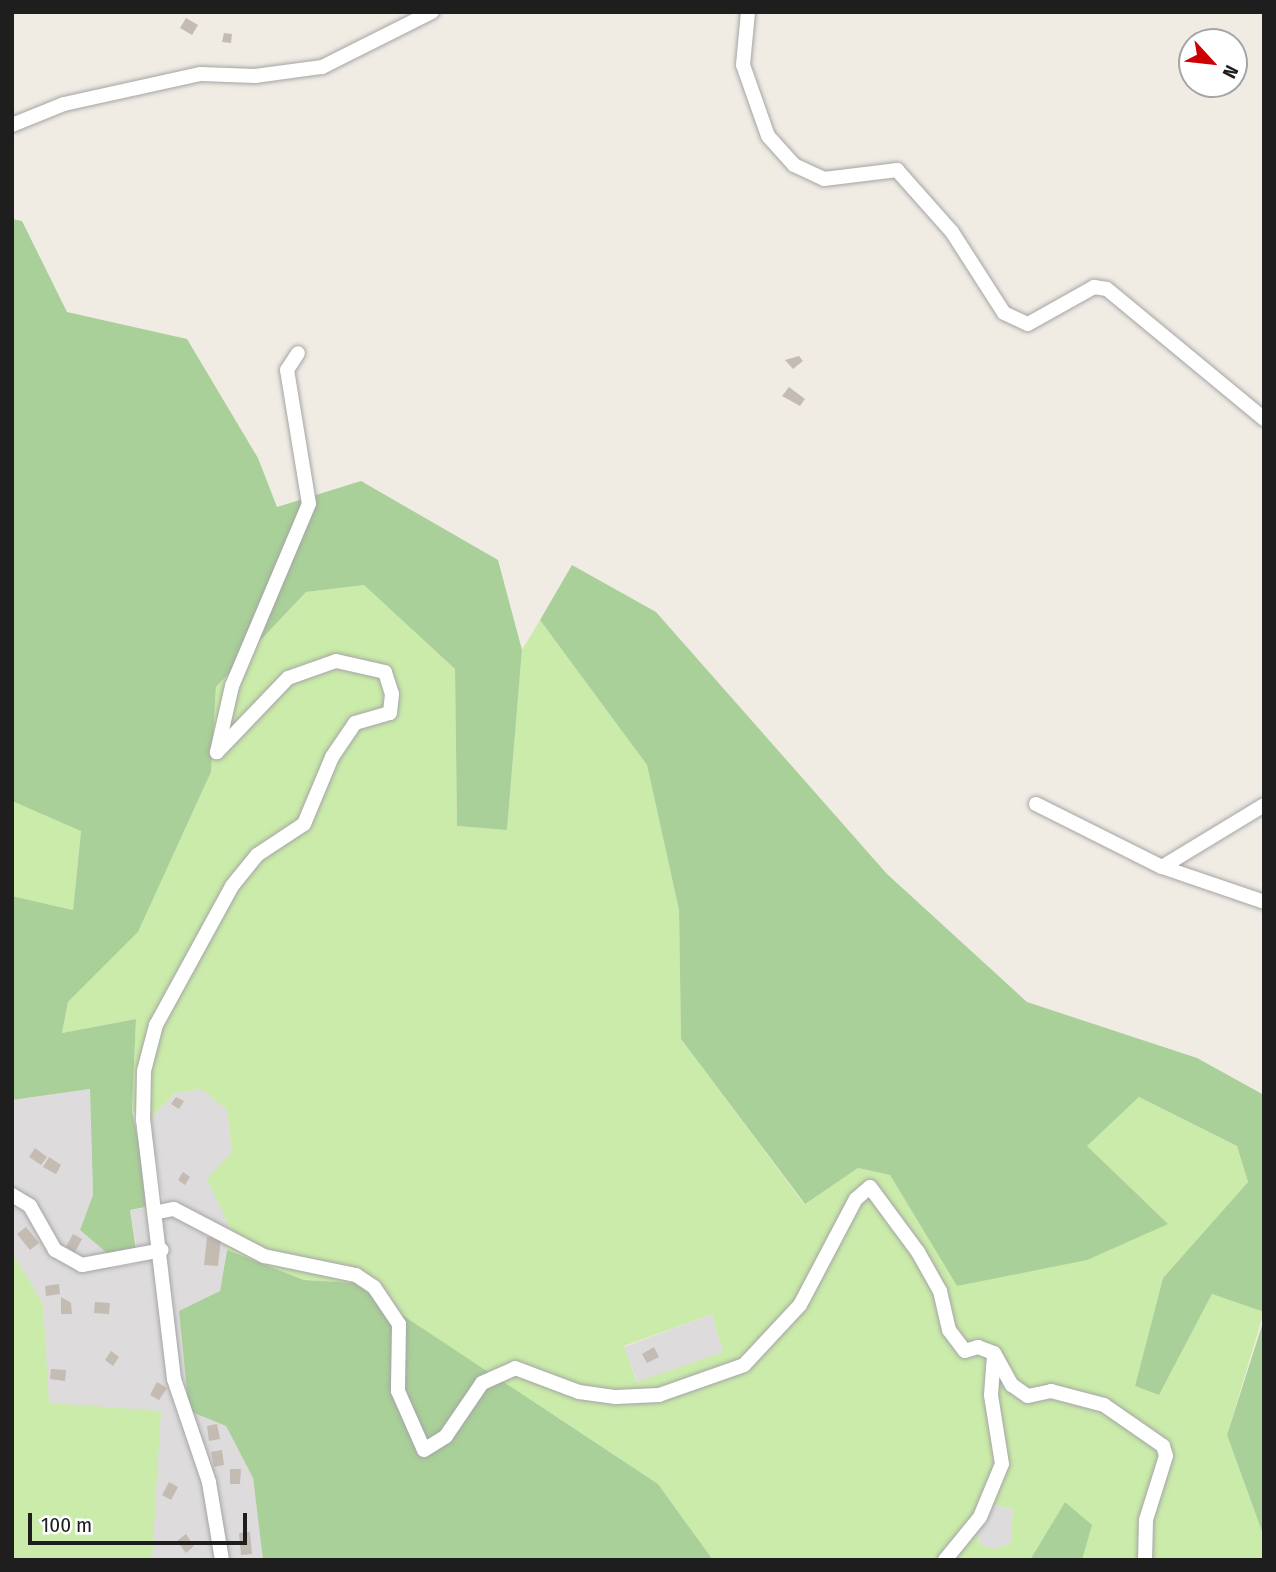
<!DOCTYPE html>
<html>
<head>
<meta charset="utf-8">
<style>
  body { margin:0 }
  #map { position:relative; width:1276px; height:1572px; overflow:hidden; background:#f0ece4; font-family:"Fira Sans Condensed",sans-serif }
  div>[style] { position:absolute }
  .residential>* { inset:0; background:#dddbdb }
  .grass>* { inset:0; background:#caeba9 }
  .forest>* { inset:0; background:#a9d098 }
  .building>* { inset:0; background:#c4bbb3 }
  .roads { filter:drop-shadow(0 0 2px #a5a5a5) drop-shadow(0 0 2px #a5a5a5) }
  .minor>* { height:14px; margin:-7px; padding:0 7px; transform-origin:7px; border-radius:7px; background:#fff }
  span { translate:-50% -50%; white-space:nowrap; text-align:center; line-height:1.15; -webkit-text-stroke:5px #fff; paint-order:stroke }
  .frame { position:absolute; inset:0; border:14px solid #1e1e1e; pointer-events:none }
  .north { position:absolute; left:1178px; top:28px; width:70px; height:70px; box-sizing:border-box; background:#fff; border:2px solid #a5a5a5; border-radius:50%; rotate:117deg; font-size:19px; font-weight:700; line-height:28px; text-align:center; color:#1e1e1e }
  .north::after { content:''; display:block; margin:auto; width:24px; height:32px; background:#cd0003; clip-path:polygon(50% 0,100% 100%,50% 72%,0 100%) }
  .scale { position:absolute; left:28px; top:1513px; width:219px; height:32px; box-sizing:border-box; border:4px solid #1e1e1e; border-top:0; padding-left:9px; font-size:21px; line-height:24px; white-space:nowrap; color:#1e1e1e; -webkit-text-stroke:5px #fff; paint-order:stroke }
</style>
</head>
<body>
<div id="map">
  <div class="residential">
    <i style="clip-path:polygon(90px 1089px,93px 1196px,80px 1230px,107px 1253px,113px 1268px,139px 1263px,130px 1210px,164px 1205px,149px 1120px,175px 1093px,202px 1089px,227px 1110px,232px 1152px,208px 1179px,230px 1228px,220px 1291px,180px 1312px,189px 1411px,226px 1426px,253px 1478px,263px 1560px,152px 1560px,151px 1502px,48px 1403px,43px 1305px,12px 1252px,12px 1100px)"></i>
    <i style="clip-path:polygon(712px 1314px,723px 1352px,638px 1383px,624px 1347px)"></i>
    <i style="clip-path:polygon(988px 1504px,1013px 1509px,1011px 1543px,993px 1549px,979px 1544px,976px 1515px)"></i>
  </div>
  <div class="grass">
    <i style="clip-path:polygon(evenodd,364px 585px,455px 669px,457px 826px,507px 830px,522px 650px,540px 620px,647px 765px,679px 910px,681px 1039px,804px 1204px,858px 1168px,890px 1175px,957px 1286px,1167px 1224px,1087px 1146px,1139px 1097px,1237px 1146px,1248px 1182px,1163px 1278px,1135px 1386px,1159px 1395px,1212px 1294px,1264px 1312px,1227px 1435px,1264px 1537px,1264px 1560px,1082px 1560px,1091px 1525px,1065px 1502px,1030px 1560px,713px 1560px,658px 1484px,354px 1283px,304px 1280px,227px 1250px,230px 1228px,207px 1179px,232px 1152px,227px 1110px,202px 1089px,175px 1093px,149px 1120px,132px 1111px,136px 1019px,62px 1033px,68px 1002px,138px 932px,211px 772px,216px 687px,306px 592px,364px 585px,712px 1314px,723px 1352px,637px 1382px,624px 1346px,712px 1314px,364px 585px,988px 1504px,1013px 1509px,1011px 1543px,993px 1549px,979px 1544px,976px 1515px,988px 1504px)"></i>
    <i style="clip-path:polygon(12px 801px,81px 830px,73px 910px,12px 896px)"></i>
    <i style="clip-path:polygon(12px 1252px,43px 1304px,49px 1403px,161px 1411px,152px 1560px,12px 1560px)"></i>
  </div>
  <div class="forest">
    <i style="clip-path:polygon(12px 219px,22px 221px,67px 312px,187px 339px,258px 458px,277px 507px,361px 481px,498px 560px,522px 650px,507px 830px,457px 826px,455px 669px,364px 585px,306px 592px,216px 687px,211px 772px,138px 932px,68px 1002px,62px 1033px,136px 1019px,132px 1110px,151px 1206px,130px 1210px,136px 1250px,107px 1253px,80px 1230px,93px 1195px,90px 1089px,12px 1100px,12px 896px,73px 910px,81px 831px,12px 801px)"></i>
    <i style="clip-path:polygon(572px 565px,656px 612px,887px 874px,1027px 1002px,1197px 1058px,1264px 1095px,1264px 1312px,1212px 1294px,1159px 1395px,1135px 1386px,1163px 1278px,1248px 1182px,1237px 1146px,1139px 1097px,1087px 1146px,1168px 1224px,1087px 1260px,957px 1286px,890px 1175px,858px 1168px,805px 1204px,681px 1039px,679px 910px,647px 765px,540px 620px)"></i>
    <i style="clip-path:polygon(227px 1250px,304px 1280px,354px 1283px,658px 1484px,713px 1560px,263px 1560px,253px 1478px,226px 1426px,189px 1411px,179px 1311px,220px 1291px)"></i>
    <i style="clip-path:polygon(1264px 1319px,1264px 1537px,1227px 1435px)"></i>
    <i style="clip-path:polygon(1065px 1502px,1092px 1525px,1082px 1560px,1030px 1560px)"></i>
  </div>
  <div class="building">
    <i style="clip-path:polygon(186px 18px,198px 25px,192px 35px,180px 28px)"></i>
    <i style="clip-path:polygon(224px 33px,232px 34px,231px 43px,222px 42px)"></i>
    <i style="clip-path:polygon(799px 356px,803px 361px,793px 369px,785px 360px)"></i>
    <i style="clip-path:polygon(789px 387px,805px 399px,800px 406px,782px 396px)"></i>
    <i style="clip-path:polygon(176px 1097px,184px 1101px,179px 1109px,171px 1104px)"></i>
    <i style="clip-path:polygon(35px 1148px,47px 1157px,41px 1165px,29px 1157px)"></i>
    <i style="clip-path:polygon(49px 1157px,61px 1165px,56px 1174px,43px 1167px)"></i>
    <i style="clip-path:polygon(183px 1172px,190px 1177px,185px 1185px,178px 1180px)"></i>
    <i style="clip-path:polygon(26px 1227px,39px 1243px,30px 1250px,17px 1234px)"></i>
    <i style="clip-path:polygon(73px 1234px,82px 1239px,75px 1252px,66px 1247px)"></i>
    <i style="clip-path:polygon(207px 1237px,221px 1238px,218px 1266px,204px 1265px)"></i>
    <i style="clip-path:polygon(59px 1284px,60px 1294px,46px 1296px,45px 1286px)"></i>
    <i style="clip-path:polygon(61px 1297px,71px 1303px,72px 1314px,61px 1314px)"></i>
    <i style="clip-path:polygon(95px 1302px,110px 1303px,109px 1314px,94px 1313px)"></i>
    <i style="clip-path:polygon(654px 1347px,659px 1357px,647px 1363px,642px 1354px)"></i>
    <i style="clip-path:polygon(111px 1351px,119px 1357px,113px 1366px,105px 1360px)"></i>
    <i style="clip-path:polygon(51px 1369px,66px 1370px,65px 1381px,50px 1379px)"></i>
    <i style="clip-path:polygon(157px 1382px,167px 1388px,159px 1400px,150px 1395px)"></i>
    <i style="clip-path:polygon(217px 1424px,220px 1439px,209px 1441px,207px 1426px)"></i>
    <i style="clip-path:polygon(222px 1450px,224px 1465px,214px 1467px,211px 1452px)"></i>
    <i style="clip-path:polygon(230px 1469px,241px 1469px,240px 1484px,230px 1484px)"></i>
    <i style="clip-path:polygon(169px 1482px,178px 1487px,171px 1500px,162px 1495px)"></i>
    <i style="clip-path:polygon(250px 1532px,252px 1554px,241px 1555px,239px 1533px)"></i>
    <i style="clip-path:polygon(186px 1534px,194px 1546px,186px 1553px,177px 1541px)"></i>
  </div>
  <div class="roads">
    <div class="minor">
      <i style="left:748px;top:12px;width:53px;rotate:95.4deg"></i>
      <i style="left:743px;top:65px;width:75px;rotate:70.6deg"></i>
      <i style="left:768px;top:136px;width:39px;rotate:48deg"></i>
      <i style="left:794px;top:165px;width:33px;rotate:25deg"></i>
      <i style="left:824px;top:179px;width:74px;rotate:-7deg"></i>
      <i style="left:897px;top:170px;width:83px;rotate:48.4deg"></i>
      <i style="left:952px;top:232px;width:96px;rotate:57.3deg"></i>
      <i style="left:1004px;top:313px;width:26px;rotate:25deg"></i>
      <i style="left:1028px;top:324px;width:76px;rotate:-29.3deg"></i>
      <i style="left:1094px;top:287px;width:13px;rotate:9deg"></i>
      <i style="left:1107px;top:289px;width:204px;rotate:39.6deg"></i>
      <i style="left:12px;top:125px;width:56px;rotate:-22deg"></i>
      <i style="left:64px;top:104px;width:140px;rotate:-12.4deg"></i>
      <i style="left:201px;top:74px;width:54px;rotate:2.1deg"></i>
      <i style="left:255px;top:76px;width:68px;rotate:-7.7deg"></i>
      <i style="left:322px;top:67px;width:123px;rotate:-26.6deg"></i>
      <i style="left:1036px;top:804px;width:141px;rotate:26.6deg"></i>
      <i style="left:1162px;top:867px;width:119px;rotate:-31.3deg"></i>
      <i style="left:1162px;top:867px;width:108px;rotate:18.9deg"></i>
      <i style="left:12px;top:1195px;width:21px;rotate:31deg"></i>
      <i style="left:30px;top:1206px;width:51px;rotate:60.4deg"></i>
      <i style="left:55px;top:1250px;width:31px;rotate:29deg"></i>
      <i style="left:82px;top:1265px;width:81px;rotate:-10.6deg"></i>
      <i style="left:158px;top:1212px;width:16px;rotate:-11deg"></i>
      <i style="left:174px;top:1209px;width:102px;rotate:27.6deg"></i>
      <i style="left:264px;top:1256px;width:94px;rotate:11.7deg"></i>
      <i style="left:356px;top:1275px;width:22px;rotate:34deg"></i>
      <i style="left:374px;top:1287px;width:45px;rotate:56deg"></i>
      <i style="left:399px;top:1324px;width:67px;rotate:90.9deg"></i>
      <i style="left:398px;top:1391px;width:64px;rotate:66.2deg"></i>
      <i style="left:424px;top:1450px;width:26px;rotate:-32deg"></i>
      <i style="left:446px;top:1436px;width:64px;rotate:-55.8deg"></i>
      <i style="left:482px;top:1383px;width:36px;rotate:-24deg"></i>
      <i style="left:515px;top:1368px;width:68px;rotate:20.6deg"></i>
      <i style="left:579px;top:1392px;width:37px;rotate:8deg"></i>
      <i style="left:616px;top:1397px;width:43px;rotate:-2.7deg"></i>
      <i style="left:659px;top:1395px;width:90px;rotate:-19.4deg"></i>
      <i style="left:744px;top:1365px;width:82px;rotate:-47deg"></i>
      <i style="left:800px;top:1305px;width:120px;rotate:-62.2deg"></i>
      <i style="left:856px;top:1199px;width:18px;rotate:-41deg"></i>
      <i style="left:870px;top:1187px;width:81px;rotate:53.6deg"></i>
      <i style="left:918px;top:1252px;width:45px;rotate:60.6deg"></i>
      <i style="left:940px;top:1291px;width:40px;rotate:77deg"></i>
      <i style="left:949px;top:1330px;width:26px;rotate:53deg"></i>
      <i style="left:965px;top:1351px;width:14px;rotate:-17deg"></i>
      <i style="left:978px;top:1347px;width:17px;rotate:21deg"></i>
      <i style="left:994px;top:1353px;width:37px;rotate:61deg"></i>
      <i style="left:1012px;top:1385px;width:19px;rotate:35deg"></i>
      <i style="left:1028px;top:1396px;width:24px;rotate:-12deg"></i>
      <i style="left:1051px;top:1391px;width:55px;rotate:14.8deg"></i>
      <i style="left:1104px;top:1405px;width:72px;rotate:34.8deg"></i>
      <i style="left:1163px;top:1446px;width:10px;rotate:73deg"></i>
      <i style="left:1166px;top:1456px;width:67px;rotate:107.4deg"></i>
      <i style="left:1146px;top:1520px;width:40px;rotate:91.4deg"></i>
      <i style="left:222px;top:1560px;width:79px;rotate:-99.5deg"></i>
      <i style="left:209px;top:1482px;width:109px;rotate:-108.8deg"></i>
      <i style="left:174px;top:1379px;width:261px;rotate:-96.8deg"></i>
      <i style="left:143px;top:1120px;width:49px;rotate:-88.8deg"></i>
      <i style="left:144px;top:1071px;width:48px;rotate:-75.4deg"></i>
      <i style="left:156px;top:1025px;width:158px;rotate:-61.3deg"></i>
      <i style="left:232px;top:886px;width:40px;rotate:-51deg"></i>
      <i style="left:257px;top:855px;width:56px;rotate:-33.4deg"></i>
      <i style="left:304px;top:824px;width:73px;rotate:-67.3deg"></i>
      <i style="left:332px;top:757px;width:41px;rotate:-55.9deg"></i>
      <i style="left:355px;top:723px;width:36px;rotate:-16deg"></i>
      <i style="left:390px;top:713px;width:19px;rotate:-84deg"></i>
      <i style="left:392px;top:694px;width:23px;rotate:-108deg"></i>
      <i style="left:385px;top:672px;width:50px;rotate:-167.3deg"></i>
      <i style="left:336px;top:661px;width:51px;rotate:160.5deg"></i>
      <i style="left:288px;top:678px;width:103px;rotate:133.8deg"></i>
      <i style="left:217px;top:752px;width:68px;rotate:-77.2deg"></i>
      <i style="left:232px;top:686px;width:198px;rotate:-67.1deg"></i>
      <i style="left:309px;top:504px;width:136px;rotate:-99.3deg"></i>
      <i style="left:287px;top:370px;width:20px;rotate:-57deg"></i>
      <i style="left:945px;top:1560px;width:55px;rotate:-50.9deg"></i>
      <i style="left:980px;top:1517px;width:57px;rotate:-67.5deg"></i>
      <i style="left:1002px;top:1464px;width:70px;rotate:-99.1deg"></i>
      <i style="left:991px;top:1395px;width:40px;rotate:-85.7deg"></i>
    </div>
  </div>
  <div class="frame"></div>
  <div class="north">N</div>
  <div class="scale">100 m</div>
</div>
</body>
</html>
